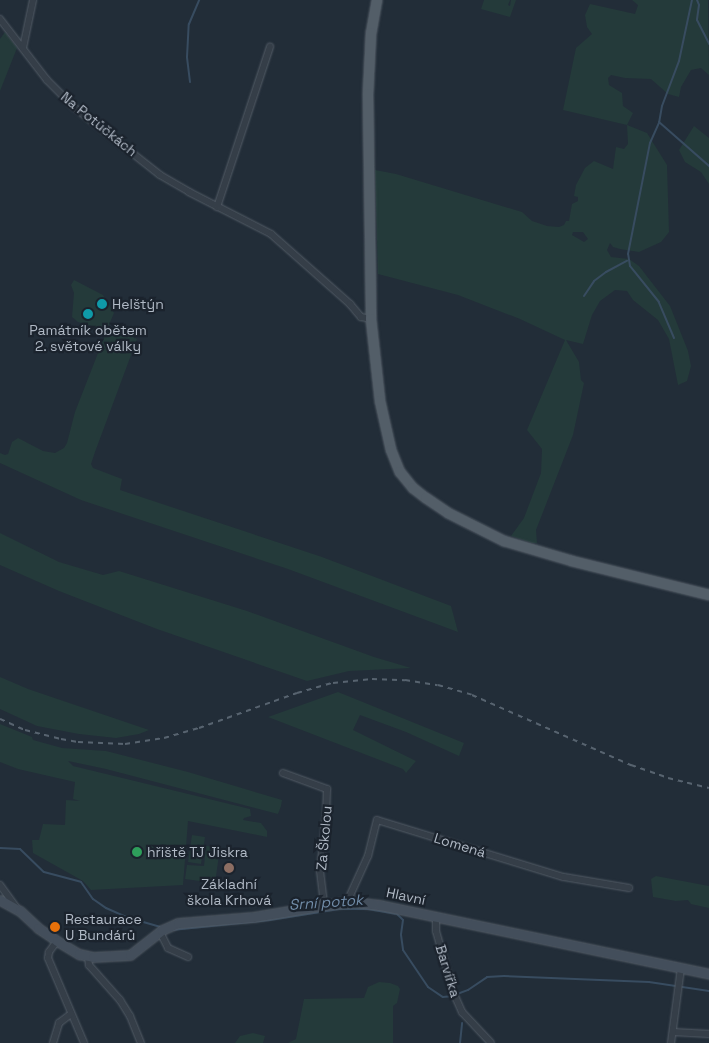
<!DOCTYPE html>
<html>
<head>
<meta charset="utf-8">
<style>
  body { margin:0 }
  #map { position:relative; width:709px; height:1043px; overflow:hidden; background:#222d38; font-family:"Space Grotesk",sans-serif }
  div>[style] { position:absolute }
  .green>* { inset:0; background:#243a3a }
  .stream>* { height:2px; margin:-1px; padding:0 1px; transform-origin:1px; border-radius:1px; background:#384c60 }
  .roads { filter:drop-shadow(0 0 1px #535c66) drop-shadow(0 0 1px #535c66) }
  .street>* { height:6px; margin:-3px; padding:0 3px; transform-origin:3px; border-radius:3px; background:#353e48 }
  .secondary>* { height:9px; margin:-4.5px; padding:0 4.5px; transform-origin:4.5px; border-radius:4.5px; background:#434e5b }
  .primary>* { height:10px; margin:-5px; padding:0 5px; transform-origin:5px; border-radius:5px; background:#535e68 }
  .rail>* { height:2px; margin-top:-1px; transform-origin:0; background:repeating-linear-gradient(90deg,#57636f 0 5px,transparent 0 10px) }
  .dots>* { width:14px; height:14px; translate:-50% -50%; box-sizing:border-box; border:2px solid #1b232d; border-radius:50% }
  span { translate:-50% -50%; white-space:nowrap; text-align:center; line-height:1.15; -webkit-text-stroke:4.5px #1b232d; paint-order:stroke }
  .street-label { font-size:14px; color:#b0b9c5 }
  .poi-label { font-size:14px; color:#b0b9c5 }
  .left { translate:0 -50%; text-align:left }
  .water-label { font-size:15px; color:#718ca8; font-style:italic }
</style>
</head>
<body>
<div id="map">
  <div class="green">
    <i style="clip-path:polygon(484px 0,510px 0,508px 5px,510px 6px,511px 0,516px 0,510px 17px,481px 9px)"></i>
    <i style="clip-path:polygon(evenodd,632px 0,708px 0,709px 75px,701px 68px,691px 70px,681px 87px,679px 97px,668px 94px,651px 79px,625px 78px,611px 75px,608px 78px,609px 85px,622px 93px,623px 106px,633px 113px,627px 125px,647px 133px,667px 165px,669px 232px,661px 242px,639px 252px,620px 249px,613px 247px,610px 243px,607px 250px,611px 257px,629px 259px,639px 266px,670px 306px,688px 351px,691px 366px,687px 381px,678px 385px,669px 339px,658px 320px,633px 300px,627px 291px,615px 290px,600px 301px,592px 315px,583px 344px,566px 340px,579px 362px,581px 380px,584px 383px,573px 435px,536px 530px,537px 543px,532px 543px,511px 536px,524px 518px,541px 473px,542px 449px,527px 430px,565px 340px,520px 319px,458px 295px,378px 274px,375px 170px,396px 174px,522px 212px,532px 221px,547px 226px,559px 227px,564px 225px,566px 221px,569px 221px,572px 204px,578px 201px,578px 197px,574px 196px,576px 185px,585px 168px,594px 161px,613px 169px,616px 147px,624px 149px,628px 144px,627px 125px,563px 110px,576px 48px,592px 34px,587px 27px,585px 15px,590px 4px,635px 14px,638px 5px,632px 0,573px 232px,583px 232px,588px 239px,584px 242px,572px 235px,573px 232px)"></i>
    <i style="clip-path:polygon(5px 32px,17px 48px,0 91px,0 39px)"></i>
    <i style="clip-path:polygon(694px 126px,709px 138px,709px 184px,701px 172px,685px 162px,679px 150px)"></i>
    <i style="clip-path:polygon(74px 280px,103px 295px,114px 313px,108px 327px,137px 339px,95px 452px,91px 464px,93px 468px,122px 479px,120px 490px,322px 557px,451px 606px,458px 632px,288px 569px,81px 500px,0 463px,0 453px,5px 455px,8px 454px,12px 442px,18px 438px,43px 451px,55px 453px,64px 448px,67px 443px,75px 412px,107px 330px,78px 322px,72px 317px,74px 293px,71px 285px)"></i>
    <i style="clip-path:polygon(0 533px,59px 562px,103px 575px,119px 571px,247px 611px,374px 657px,411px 668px,349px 671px,307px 681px,157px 629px,59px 591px,0 565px)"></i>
    <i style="clip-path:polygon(0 677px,28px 689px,149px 730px,139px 734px,116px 738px,79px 734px,37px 726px,0 709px)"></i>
    <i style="clip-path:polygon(338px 692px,464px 743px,459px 756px,406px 732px,360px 715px,353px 730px,416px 761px,406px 773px,403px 769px,268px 717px)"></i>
    <i style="clip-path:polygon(0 724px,32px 737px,33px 740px,62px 748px,106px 751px,188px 772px,282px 800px,281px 806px,278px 814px,106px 769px,68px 761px,73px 766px,250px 809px,251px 816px,244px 818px,243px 820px,261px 823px,267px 831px,267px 837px,188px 821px,183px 885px,91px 890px,83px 881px,33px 853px,32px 840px,39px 840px,43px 824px,65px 825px,66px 800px,80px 801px,73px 799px,75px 782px,18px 769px,0 762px)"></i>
    <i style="clip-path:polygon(192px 835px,205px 837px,201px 864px,188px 862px)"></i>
    <i style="clip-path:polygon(206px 846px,220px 848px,215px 883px,185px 879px,187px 865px,204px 866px)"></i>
    <i style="clip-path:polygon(656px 876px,709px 886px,709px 908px,691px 904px,688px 900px,676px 901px,653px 897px,651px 879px)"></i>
    <i style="clip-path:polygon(379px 982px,390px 983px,398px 986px,400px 989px,397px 1003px,393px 1006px,393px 1043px,288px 1043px,296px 1039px,304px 999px,364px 998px,368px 987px)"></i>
    <i style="clip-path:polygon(253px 1033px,265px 1036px,263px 1043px,235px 1043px,240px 1036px)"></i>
  </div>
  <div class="stream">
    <i style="left:697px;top:0;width:5px;rotate:68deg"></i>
    <i style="left:699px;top:5px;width:15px;rotate:98deg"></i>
    <i style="left:697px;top:20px;width:27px;rotate:63deg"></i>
    <i style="left:190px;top:82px;width:25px;rotate:-97deg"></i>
    <i style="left:187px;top:57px;width:33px;rotate:-87deg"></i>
    <i style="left:189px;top:24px;width:26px;rotate:-67deg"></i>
    <i style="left:659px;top:122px;width:67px;rotate:41.3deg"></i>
    <i style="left:584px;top:296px;width:18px;rotate:-56deg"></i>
    <i style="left:594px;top:281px;width:15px;rotate:-37deg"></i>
    <i style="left:606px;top:272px;width:24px;rotate:-28deg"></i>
    <i style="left:674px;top:338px;width:39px;rotate:-113deg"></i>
    <i style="left:659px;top:302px;width:46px;rotate:-128.9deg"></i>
    <i style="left:630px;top:266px;width:12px;rotate:-99deg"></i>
    <i style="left:628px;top:254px;width:113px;rotate:-78.8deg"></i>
    <i style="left:650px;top:143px;width:22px;rotate:-66deg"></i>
    <i style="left:659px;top:123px;width:17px;rotate:-80deg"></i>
    <i style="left:662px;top:106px;width:48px;rotate:-69.3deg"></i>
    <i style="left:679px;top:61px;width:62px;rotate:-78deg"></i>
    <i style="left:0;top:848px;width:20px;rotate:3deg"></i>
    <i style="left:20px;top:849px;width:33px;rotate:44deg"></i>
    <i style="left:44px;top:872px;width:38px;rotate:15deg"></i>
    <i style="left:81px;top:882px;width:21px;rotate:55deg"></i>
    <i style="left:93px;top:899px;width:16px;rotate:35deg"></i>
    <i style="left:106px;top:908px;width:22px;rotate:24deg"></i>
    <i style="left:126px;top:917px;width:36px;rotate:16deg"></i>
    <i style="left:172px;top:930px;width:99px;rotate:-5.8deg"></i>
    <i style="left:270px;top:920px;width:70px;rotate:-9.1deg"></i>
    <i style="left:339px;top:909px;width:29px"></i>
    <i style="left:368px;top:909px;width:29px;rotate:10deg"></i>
    <i style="left:397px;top:914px;width:8px;rotate:45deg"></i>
    <i style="left:403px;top:920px;width:15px;rotate:98deg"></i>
    <i style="left:401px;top:935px;width:15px;rotate:82deg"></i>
    <i style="left:403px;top:950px;width:45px;rotate:56deg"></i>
    <i style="left:428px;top:987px;width:18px;rotate:34deg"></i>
    <i style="left:443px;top:997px;width:10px;rotate:-6deg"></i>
    <i style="left:457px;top:994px;width:12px;rotate:-20deg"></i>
    <i style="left:468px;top:990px;width:23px;rotate:-34deg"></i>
    <i style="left:487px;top:977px;width:17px;rotate:-3deg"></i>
    <i style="left:504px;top:976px;width:145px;rotate:2.4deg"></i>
    <i style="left:649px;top:982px;width:61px;rotate:8.5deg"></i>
    <i style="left:460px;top:1043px;width:20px;rotate:-84deg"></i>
  </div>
  <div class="roads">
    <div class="street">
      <i style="left:0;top:19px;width:77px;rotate:52.4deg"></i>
      <i style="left:47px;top:80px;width:40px;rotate:45deg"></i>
      <i style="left:75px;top:108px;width:108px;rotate:38.2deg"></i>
      <i style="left:160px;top:175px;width:34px;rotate:30deg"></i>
      <i style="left:189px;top:192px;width:92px;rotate:27.1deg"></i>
      <i style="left:271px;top:234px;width:106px;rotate:41.5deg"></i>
      <i style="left:350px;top:304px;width:17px;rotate:50deg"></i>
      <i style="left:361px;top:317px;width:10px;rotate:11deg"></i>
      <i style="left:23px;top:48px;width:49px;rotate:-78.2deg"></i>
      <i style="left:217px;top:207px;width:169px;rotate:-71.7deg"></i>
      <i style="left:283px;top:773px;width:47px;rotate:20deg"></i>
      <i style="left:327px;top:789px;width:27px;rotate:92deg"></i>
      <i style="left:326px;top:816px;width:55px;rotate:96.2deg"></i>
      <i style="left:320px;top:871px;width:34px;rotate:83deg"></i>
      <i style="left:0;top:885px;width:29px;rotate:54deg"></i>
      <i style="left:347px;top:902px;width:51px;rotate:-65.5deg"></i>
      <i style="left:368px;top:856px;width:37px;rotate:-76deg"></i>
      <i style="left:377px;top:820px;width:195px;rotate:17deg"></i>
      <i style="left:564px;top:877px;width:66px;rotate:9.6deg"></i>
      <i style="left:436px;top:916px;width:15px;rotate:90deg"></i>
      <i style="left:436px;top:931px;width:66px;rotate:74.1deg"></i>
      <i style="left:454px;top:994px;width:20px;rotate:66deg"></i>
      <i style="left:462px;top:1012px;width:42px;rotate:46.9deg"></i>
      <i style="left:160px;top:932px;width:18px;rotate:63deg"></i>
      <i style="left:168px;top:948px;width:22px;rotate:24deg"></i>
      <i style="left:57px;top:941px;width:14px;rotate:126deg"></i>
      <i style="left:49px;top:952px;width:6px;rotate:99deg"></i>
      <i style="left:48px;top:958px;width:92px;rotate:67deg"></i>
      <i style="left:88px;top:956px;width:9px;rotate:84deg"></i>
      <i style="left:89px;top:965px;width:47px;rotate:48.5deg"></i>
      <i style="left:120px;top:1000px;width:19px;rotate:58deg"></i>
      <i style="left:130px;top:1016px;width:29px;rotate:68deg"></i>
      <i style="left:673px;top:1032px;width:36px;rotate:3deg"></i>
      <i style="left:53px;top:1043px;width:21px;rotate:-73deg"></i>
      <i style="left:59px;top:1023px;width:15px;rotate:-37deg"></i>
      <i style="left:671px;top:1043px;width:76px;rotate:-82.4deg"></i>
    </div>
    <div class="secondary">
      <i style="left:0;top:900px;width:23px;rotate:29deg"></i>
      <i style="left:20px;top:911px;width:25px;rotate:43deg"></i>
      <i style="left:38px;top:928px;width:23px;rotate:34deg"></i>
      <i style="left:57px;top:941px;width:26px;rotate:31deg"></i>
      <i style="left:79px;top:954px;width:14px;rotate:12deg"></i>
      <i style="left:93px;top:957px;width:37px;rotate:-3deg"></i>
      <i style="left:130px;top:955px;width:41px;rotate:-38deg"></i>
      <i style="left:162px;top:930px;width:17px;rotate:-24deg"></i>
      <i style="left:178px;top:923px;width:75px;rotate:-4.6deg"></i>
      <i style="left:253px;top:917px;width:72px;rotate:-9.6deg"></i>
      <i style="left:324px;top:905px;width:31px;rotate:-6deg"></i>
      <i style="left:355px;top:902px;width:25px;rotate:7deg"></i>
      <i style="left:380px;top:905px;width:336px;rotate:11.8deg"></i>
    </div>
    <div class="primary">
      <i style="left:377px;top:0;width:34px;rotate:100deg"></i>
      <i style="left:371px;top:33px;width:61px;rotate:92.8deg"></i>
      <i style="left:368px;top:94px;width:225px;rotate:89.2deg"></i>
      <i style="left:371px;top:319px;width:82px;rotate:83.7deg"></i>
      <i style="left:380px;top:401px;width:50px;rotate:77.3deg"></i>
      <i style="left:391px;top:450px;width:24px;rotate:68deg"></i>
      <i style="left:400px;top:472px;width:21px;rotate:51deg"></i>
      <i style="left:413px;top:488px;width:16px;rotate:38deg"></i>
      <i style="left:426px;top:498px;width:27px;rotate:34deg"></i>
      <i style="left:448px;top:513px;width:63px;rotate:26.6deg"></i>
      <i style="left:504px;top:541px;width:71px;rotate:16.4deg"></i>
      <i style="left:572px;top:561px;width:141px;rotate:13.9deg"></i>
    </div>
  </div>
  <div class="rail">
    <i style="left:0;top:719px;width:27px;rotate:24deg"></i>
    <i style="left:25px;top:730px;width:37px;rotate:14deg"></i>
    <i style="left:61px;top:739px;width:17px;rotate:10deg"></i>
    <i style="left:78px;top:742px;width:47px;rotate:2.4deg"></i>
    <i style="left:125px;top:744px;width:39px;rotate:-9deg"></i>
    <i style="left:164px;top:738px;width:36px;rotate:-16deg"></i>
    <i style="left:199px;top:728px;width:104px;rotate:-19.7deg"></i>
    <i style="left:297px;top:693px;width:37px;rotate:-16deg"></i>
    <i style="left:333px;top:683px;width:39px;rotate:-6deg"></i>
    <i style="left:372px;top:679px;width:33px;rotate:2deg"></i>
    <i style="left:405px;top:680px;width:33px;rotate:9deg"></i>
    <i style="left:438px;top:685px;width:35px;rotate:16deg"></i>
    <i style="left:472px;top:695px;width:174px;rotate:23.8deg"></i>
    <i style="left:631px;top:765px;width:39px;rotate:19deg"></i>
    <i style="left:668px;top:778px;width:42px;rotate:13.7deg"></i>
  </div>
  <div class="dots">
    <i style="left:102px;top:304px;background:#0f9aa8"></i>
    <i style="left:88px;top:314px;background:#0f9aa8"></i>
    <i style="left:137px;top:852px;background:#2e9e5b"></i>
    <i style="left:229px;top:868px;background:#8d6e63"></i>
    <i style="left:55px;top:927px;background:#e8710a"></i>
  </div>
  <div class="street-label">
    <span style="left:99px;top:124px;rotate:39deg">Na Potůčkách</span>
    <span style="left:324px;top:838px;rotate:-85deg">Za Školou</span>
    <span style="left:460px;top:845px;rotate:17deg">Lomená</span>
    <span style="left:406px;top:896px;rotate:12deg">Hlavní</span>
    <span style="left:448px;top:971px;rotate:73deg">Barvířka</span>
  </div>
  <div class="poi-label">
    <span class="left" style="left:112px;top:304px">Helštýn</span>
    <span style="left:88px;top:338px">Památník obětem<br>2. světové války</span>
    <span class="left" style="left:147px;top:852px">hřiště TJ Jiskra</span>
    <span style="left:229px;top:892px">Základní<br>škola Krhová</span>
    <span class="left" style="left:65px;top:927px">Restaurace<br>U Bundárů</span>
  </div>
  <div class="water-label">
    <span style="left:326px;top:902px;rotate:-4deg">Srní potok</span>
  </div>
</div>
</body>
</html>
